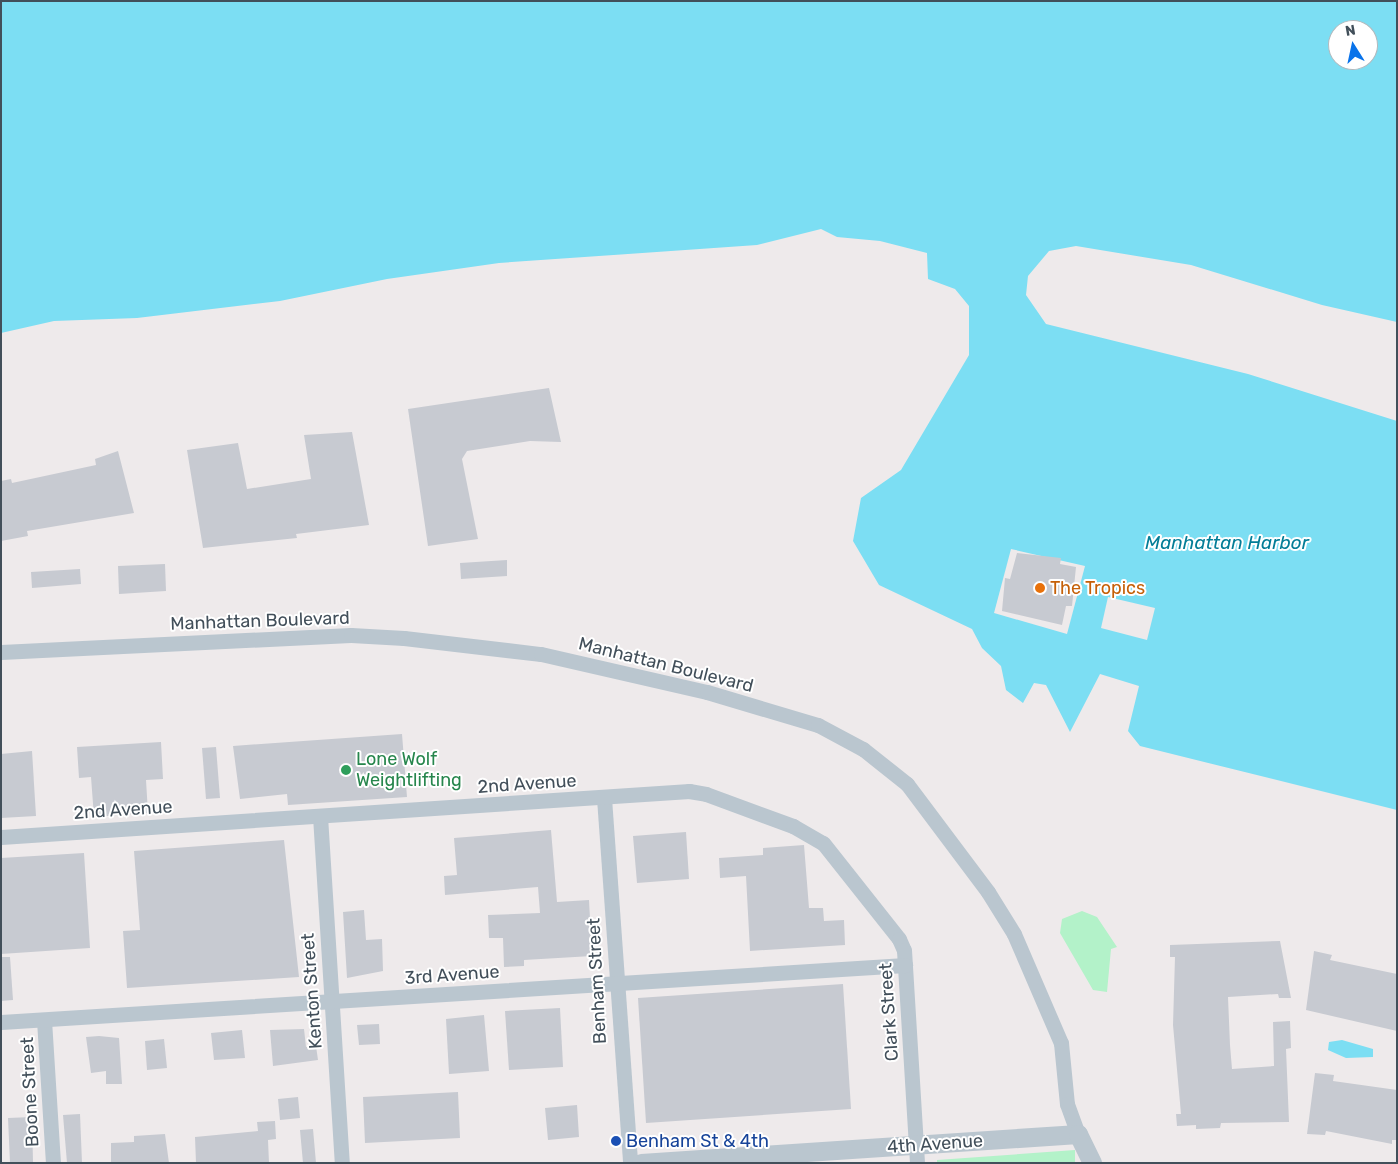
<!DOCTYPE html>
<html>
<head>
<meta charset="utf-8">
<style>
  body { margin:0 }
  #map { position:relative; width:1398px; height:1164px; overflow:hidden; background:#eeeaeb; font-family:Rubik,sans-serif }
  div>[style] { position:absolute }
  .green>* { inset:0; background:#b3f2c9 }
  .water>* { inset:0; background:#7cdef3 }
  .pier>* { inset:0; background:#eeeaeb }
  .building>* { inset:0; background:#c7cad1 }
  .minor>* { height:15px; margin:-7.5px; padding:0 7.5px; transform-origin:7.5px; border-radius:7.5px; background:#bac6cf }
  .tertiary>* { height:19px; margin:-9.5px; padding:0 9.5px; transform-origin:9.5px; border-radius:9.5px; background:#bac6cf }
  .dots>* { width:14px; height:14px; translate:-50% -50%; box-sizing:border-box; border:2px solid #fff; border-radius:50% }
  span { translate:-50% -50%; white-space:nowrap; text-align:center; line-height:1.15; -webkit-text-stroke:4px #fff; paint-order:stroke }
  .food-label { font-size:18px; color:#c56008 }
  .left { translate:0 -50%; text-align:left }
  .street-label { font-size:18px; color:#424f5a }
  .leisure-label { font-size:18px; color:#27864d }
  .transit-label { font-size:18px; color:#164399 }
  .water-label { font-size:19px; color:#037d97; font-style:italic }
  .frame { position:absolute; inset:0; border:2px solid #424f5a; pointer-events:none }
  .north { position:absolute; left:1328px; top:20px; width:50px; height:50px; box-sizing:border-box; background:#fff; border:1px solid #b3b9bd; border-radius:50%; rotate:350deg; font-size:14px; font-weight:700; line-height:20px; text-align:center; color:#424f5a }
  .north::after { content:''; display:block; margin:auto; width:18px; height:22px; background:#0973ea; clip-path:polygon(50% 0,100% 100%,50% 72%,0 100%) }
</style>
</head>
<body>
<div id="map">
  <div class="green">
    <i style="clip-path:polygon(1082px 911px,1097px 917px,1117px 947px,1111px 949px,1107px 992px,1093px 990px,1060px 933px,1062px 919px)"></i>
    <i style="clip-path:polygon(1075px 1150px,1075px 1163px,937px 1163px,937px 1160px)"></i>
  </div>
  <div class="water">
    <i style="clip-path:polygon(evenodd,1px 1px,1397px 1px,1397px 322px,1322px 305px,1191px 265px,1076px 246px,1049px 251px,1028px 276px,1026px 295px,1046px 324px,1248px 374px,1397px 421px,1397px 810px,1140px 746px,1128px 731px,1139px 686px,1100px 674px,1070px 732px,1046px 685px,1034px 683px,1023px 703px,1006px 690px,1001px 666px,982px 648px,972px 629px,879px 585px,853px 541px,861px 498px,901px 470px,969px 355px,969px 306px,955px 289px,928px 279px,927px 253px,880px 241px,837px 237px,821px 229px,757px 245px,499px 263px,387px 279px,280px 301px,137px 318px,54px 321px,1px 333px,1px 1px,1338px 30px,1368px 30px,1368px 60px,1338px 60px,1338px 30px)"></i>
    <i style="clip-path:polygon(1342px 1040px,1373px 1049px,1373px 1057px,1346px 1058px,1328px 1050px,1329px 1042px)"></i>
  </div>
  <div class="pier">
    <i style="clip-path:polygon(1011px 549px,1085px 566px,1067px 634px,994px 613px)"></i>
    <i style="clip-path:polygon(1108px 597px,1155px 608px,1147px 640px,1101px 628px)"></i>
  </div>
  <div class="building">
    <i style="clip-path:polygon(549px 388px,561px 442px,530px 441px,467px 451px,462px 459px,478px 539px,428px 546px,408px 409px)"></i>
    <i style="clip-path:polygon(352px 432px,369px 525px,296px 534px,297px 538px,203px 548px,187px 450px,238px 443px,247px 489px,311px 479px,304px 435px)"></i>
    <i style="clip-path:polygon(118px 451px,134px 513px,27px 531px,28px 536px,1px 541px,1px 481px,11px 479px,12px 483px,96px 465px,95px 459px)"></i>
    <i style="clip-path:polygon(1017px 553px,1061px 558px,1060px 564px,1076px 567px,1072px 606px,1066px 606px,1062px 625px,1002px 611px,1005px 578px,1010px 579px)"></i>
    <i style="clip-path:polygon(507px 560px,507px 576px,461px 579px,460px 563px)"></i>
    <i style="clip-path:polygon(165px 564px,166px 591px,119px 594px,118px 566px)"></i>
    <i style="clip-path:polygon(80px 569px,81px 584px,32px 588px,31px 572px)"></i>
    <i style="clip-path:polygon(402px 734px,407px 797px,288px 805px,287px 794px,240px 799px,233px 746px)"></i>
    <i style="clip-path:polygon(161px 742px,163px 779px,146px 780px,148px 813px,94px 817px,91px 777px,79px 778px,77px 747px)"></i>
    <i style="clip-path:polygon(216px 747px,220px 798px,206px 799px,202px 748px)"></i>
    <i style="clip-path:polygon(32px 751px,36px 816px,1px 818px,1px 754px)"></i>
    <i style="clip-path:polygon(551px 830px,557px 902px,589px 900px,592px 956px,524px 960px,524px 966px,504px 967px,503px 938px,489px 938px,488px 915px,540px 913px,538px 887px,445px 895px,444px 876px,457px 875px,454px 838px)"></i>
    <i style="clip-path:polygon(686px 832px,689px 879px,637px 883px,633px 836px)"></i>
    <i style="clip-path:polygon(284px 840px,299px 977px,127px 988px,123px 931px,140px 930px,134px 851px)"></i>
    <i style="clip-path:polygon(804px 845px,809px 908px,823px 908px,824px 921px,844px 920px,845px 945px,750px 951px,746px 876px,720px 878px,719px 858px,763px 855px,763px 848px)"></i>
    <i style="clip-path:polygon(84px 853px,90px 948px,1px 954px,1px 858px)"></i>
    <i style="clip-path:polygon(364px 910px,366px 940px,382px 939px,383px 971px,347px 978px,343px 912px)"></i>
    <i style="clip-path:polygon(1280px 941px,1291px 998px,1279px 998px,1278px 994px,1228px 997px,1230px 1045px,1232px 1069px,1274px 1066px,1273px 1022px,1290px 1021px,1291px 1048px,1286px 1049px,1289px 1122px,1221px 1123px,1220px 1128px,1196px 1129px,1196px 1125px,1177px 1126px,1176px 1114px,1181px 1114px,1173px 1025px,1175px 957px,1170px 957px,1170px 945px)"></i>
    <i style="clip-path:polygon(1314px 951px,1332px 955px,1330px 960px,1397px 974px,1397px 1031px,1306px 1010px)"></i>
    <i style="clip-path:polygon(1px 957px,10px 957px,13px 1000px,1px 1001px)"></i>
    <i style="clip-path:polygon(843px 984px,851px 1109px,646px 1123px,638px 998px)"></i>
    <i style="clip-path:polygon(560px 1008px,563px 1067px,509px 1070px,505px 1011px)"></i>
    <i style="clip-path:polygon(484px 1015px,489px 1071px,449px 1074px,446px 1019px)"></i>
    <i style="clip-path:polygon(379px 1024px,380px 1044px,359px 1045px,357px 1025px)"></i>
    <i style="clip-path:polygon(304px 1029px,306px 1047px,316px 1046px,318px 1060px,273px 1066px,270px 1030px)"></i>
    <i style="clip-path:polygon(242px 1030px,245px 1058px,214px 1060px,211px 1033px)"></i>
    <i style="clip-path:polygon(99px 1036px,119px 1038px,122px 1084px,106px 1084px,106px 1071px,91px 1073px,86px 1037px)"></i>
    <i style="clip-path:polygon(164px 1039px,167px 1068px,147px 1070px,145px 1041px)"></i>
    <i style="clip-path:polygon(1315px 1073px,1334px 1075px,1333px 1081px,1397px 1090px,1397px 1140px,1392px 1140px,1392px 1144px,1326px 1131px,1325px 1135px,1307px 1134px)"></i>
    <i style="clip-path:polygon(458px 1092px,460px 1138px,365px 1143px,363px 1097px)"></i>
    <i style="clip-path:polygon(298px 1097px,300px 1118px,280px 1120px,278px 1099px)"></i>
    <i style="clip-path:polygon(577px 1105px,579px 1137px,548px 1140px,545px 1108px)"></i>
    <i style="clip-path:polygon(80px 1114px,82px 1163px,67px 1163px,63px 1115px)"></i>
    <i style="clip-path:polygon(32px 1117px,33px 1163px,10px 1163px,8px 1118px)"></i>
    <i style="clip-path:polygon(275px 1121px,276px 1139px,268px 1140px,269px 1163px,196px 1163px,195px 1137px,258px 1131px,257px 1122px)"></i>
    <i style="clip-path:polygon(313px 1129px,316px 1163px,303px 1163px,300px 1130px)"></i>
    <i style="clip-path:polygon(165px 1134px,169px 1163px,111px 1163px,111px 1143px,134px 1142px,134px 1136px)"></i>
  </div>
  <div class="minor">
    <i style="left:1px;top:652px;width:350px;rotate:-2.8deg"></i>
    <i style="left:351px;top:635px;width:53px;rotate:3.2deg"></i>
    <i style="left:404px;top:638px;width:138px;rotate:6.7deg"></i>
    <i style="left:541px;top:654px;width:170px;rotate:12.9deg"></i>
    <i style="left:707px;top:692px;width:116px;rotate:16.6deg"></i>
    <i style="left:818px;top:725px;width:51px;rotate:28.1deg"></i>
    <i style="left:863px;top:749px;width:56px;rotate:38.5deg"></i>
    <i style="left:907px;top:784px;width:135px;rotate:53.1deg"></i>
    <i style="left:988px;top:892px;width:49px;rotate:58.2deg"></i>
    <i style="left:1014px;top:934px;width:119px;rotate:66.7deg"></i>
    <i style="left:1061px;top:1043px;width:61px;rotate:84.4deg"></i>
    <i style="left:1067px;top:1104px;width:32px;rotate:70deg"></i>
    <i style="left:604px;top:798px;width:366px;rotate:85.9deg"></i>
    <i style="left:320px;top:816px;width:348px;rotate:86.4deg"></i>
    <i style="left:1px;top:837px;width:690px;rotate:-3.83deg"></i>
    <i style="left:689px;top:791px;width:17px;rotate:10deg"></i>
    <i style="left:706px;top:794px;width:93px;rotate:20.2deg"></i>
    <i style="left:793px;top:826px;width:34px;rotate:30deg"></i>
    <i style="left:823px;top:843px;width:122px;rotate:51.6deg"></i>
    <i style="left:899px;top:939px;width:12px;rotate:66deg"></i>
    <i style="left:904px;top:950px;width:213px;rotate:86.5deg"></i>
    <i style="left:44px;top:1020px;width:143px;rotate:86.4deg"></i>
    <i style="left:1px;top:1022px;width:906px;rotate:-3.61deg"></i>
  </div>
  <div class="tertiary">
    <i style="left:641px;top:1163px;width:438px;rotate:-3.8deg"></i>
    <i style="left:1078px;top:1134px;width:32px;rotate:64deg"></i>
  </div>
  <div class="dots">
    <i style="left:1040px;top:588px;background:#e8710a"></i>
    <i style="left:346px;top:770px;background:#2e9e5b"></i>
    <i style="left:616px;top:1141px;background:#1a4fb4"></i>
  </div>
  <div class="food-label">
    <span class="left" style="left:1050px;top:588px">The Tropics</span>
  </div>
  <div class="street-label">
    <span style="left:260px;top:621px;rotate:-2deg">Manhattan Boulevard</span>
    <span style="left:666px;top:665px;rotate:14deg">Manhattan Boulevard</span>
    <span style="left:527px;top:784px;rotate:-4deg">2nd Avenue</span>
    <span style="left:123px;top:810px;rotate:-4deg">2nd Avenue</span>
    <span style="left:452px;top:975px;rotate:-4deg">3rd Avenue</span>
    <span style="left:597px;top:981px;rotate:-93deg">Benham Street</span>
    <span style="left:312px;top:991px;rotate:-94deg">Kenton Street</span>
    <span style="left:889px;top:1012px;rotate:-94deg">Clark Street</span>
    <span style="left:30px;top:1092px;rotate:-93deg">Boone Street</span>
    <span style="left:935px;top:1144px;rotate:-4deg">4th Avenue</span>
  </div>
  <div class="leisure-label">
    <span class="left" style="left:356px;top:770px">Lone Wolf<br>Weightlifting</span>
  </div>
  <div class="transit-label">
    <span class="left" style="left:626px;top:1141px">Benham St &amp; 4th</span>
  </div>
  <div class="water-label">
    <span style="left:1227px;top:543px">Manhattan Harbor</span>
  </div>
  <div class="frame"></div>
  <div class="north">N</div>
</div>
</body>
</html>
